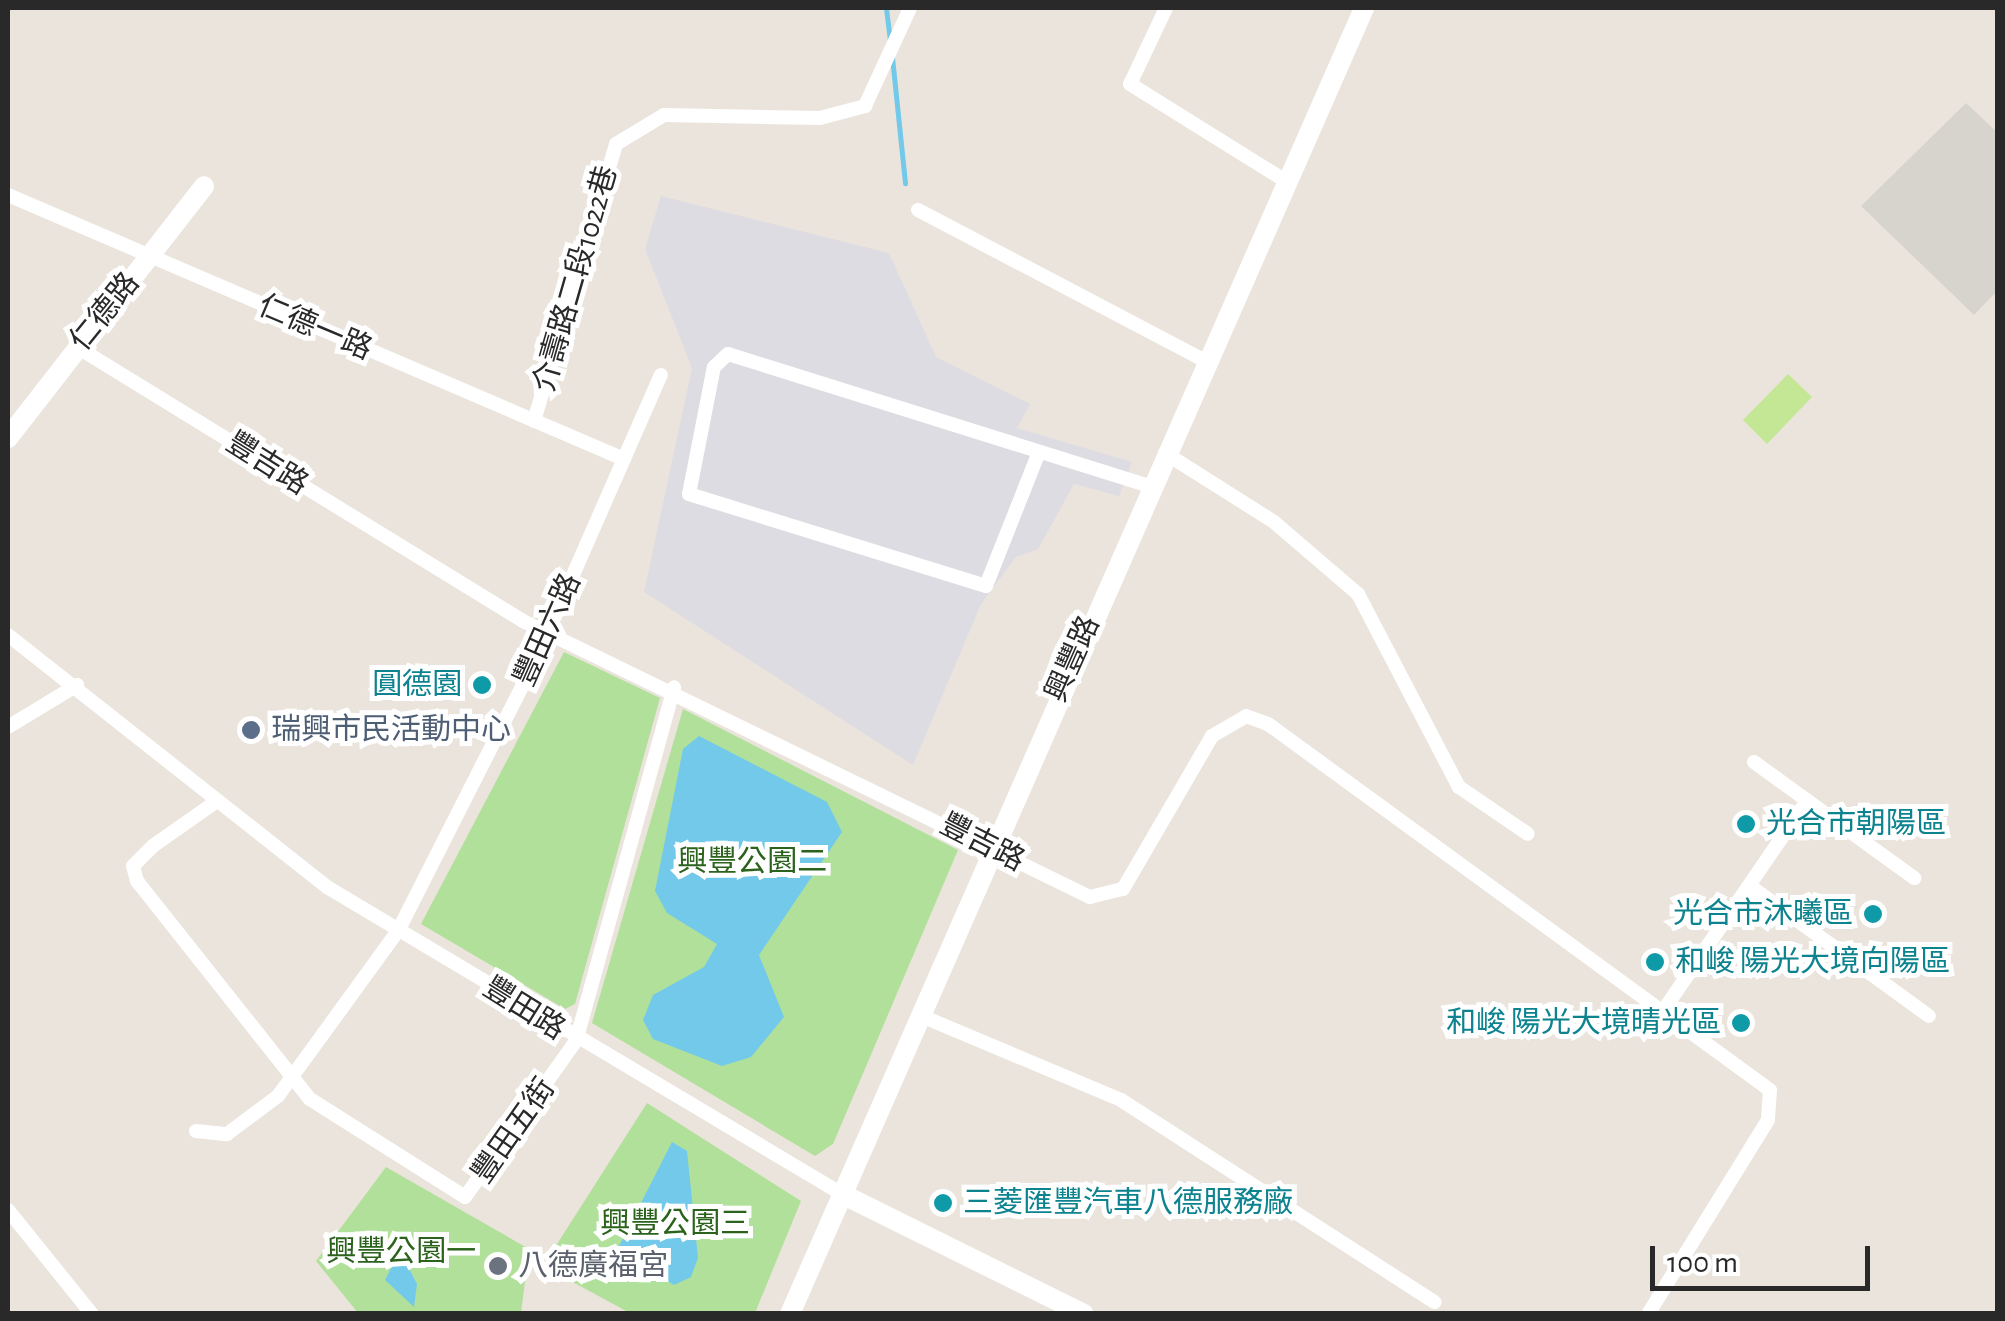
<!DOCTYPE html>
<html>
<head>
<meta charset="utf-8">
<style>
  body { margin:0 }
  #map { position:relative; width:2005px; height:1321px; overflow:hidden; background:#ebe4dc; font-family:"Alegreya Sans","Noto Sans TC",sans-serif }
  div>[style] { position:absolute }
  .industrial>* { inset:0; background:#dedce3 }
  .green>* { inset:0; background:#b1e09a }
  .pitch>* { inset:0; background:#c4e796 }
  .plaza>* { inset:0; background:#d7d4ce }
  .water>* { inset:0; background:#72c9e9 }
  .stream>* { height:5px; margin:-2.5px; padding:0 2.5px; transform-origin:2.5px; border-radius:2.5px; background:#72c9e9 }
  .street>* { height:14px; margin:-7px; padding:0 7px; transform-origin:7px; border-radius:7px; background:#fff }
  .secondary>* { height:20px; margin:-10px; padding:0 10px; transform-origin:10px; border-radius:10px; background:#fff }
  .dots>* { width:28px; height:28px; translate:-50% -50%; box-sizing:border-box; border:5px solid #fff; border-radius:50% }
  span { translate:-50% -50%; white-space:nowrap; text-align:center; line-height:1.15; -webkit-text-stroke:10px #fff; paint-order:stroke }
  .street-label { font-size:30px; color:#292929 }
  .culture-label { font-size:30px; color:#0d838f }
  .right { translate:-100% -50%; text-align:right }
  .left { translate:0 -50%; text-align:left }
  .service-label { font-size:30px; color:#4e5e75 }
  .park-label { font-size:30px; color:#2b631d }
  .worship-label { font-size:30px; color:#5b616d }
  .frame { position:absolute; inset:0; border:10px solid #292929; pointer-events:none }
  .scale { position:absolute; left:1650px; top:1246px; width:220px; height:45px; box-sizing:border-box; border:5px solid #292929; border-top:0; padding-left:12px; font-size:30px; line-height:35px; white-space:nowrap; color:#292929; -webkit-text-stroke:8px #fff; paint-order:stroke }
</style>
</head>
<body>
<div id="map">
  <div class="industrial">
    <i style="clip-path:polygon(661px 196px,889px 253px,936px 357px,1030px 404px,1017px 428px,1132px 462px,1119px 496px,1074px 484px,1038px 549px,1016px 557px,981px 604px,913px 765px,644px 592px,692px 368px,645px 249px)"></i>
  </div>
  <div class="green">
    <i style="clip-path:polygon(564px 652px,660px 698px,575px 1004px,565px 1009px,421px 924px)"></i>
    <i style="clip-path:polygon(683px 709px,958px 850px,833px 1144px,815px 1156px,592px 1023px)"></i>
    <i style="clip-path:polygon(647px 1103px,801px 1201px,755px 1313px,630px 1313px,543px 1266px)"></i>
    <i style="clip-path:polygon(386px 1167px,529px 1249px,521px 1313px,358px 1313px,316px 1261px)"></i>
  </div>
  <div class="pitch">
    <i style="clip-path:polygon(1788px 374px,1812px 397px,1767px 444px,1743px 420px)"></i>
  </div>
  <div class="plaza">
    <i style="clip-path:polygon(1966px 103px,1998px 133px,1997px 291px,1974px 315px,1861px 206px)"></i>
  </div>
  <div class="water">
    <i style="clip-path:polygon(699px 736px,827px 802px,842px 832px,759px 955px,784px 1017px,751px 1057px,722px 1066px,653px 1039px,643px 1020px,653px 995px,704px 967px,717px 944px,667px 913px,655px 891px,683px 749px)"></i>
    <i style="clip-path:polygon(672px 1142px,687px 1151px,698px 1258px,691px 1277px,674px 1285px,617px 1250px)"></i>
    <i style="clip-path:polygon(400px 1251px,417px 1284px,414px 1307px,385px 1280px)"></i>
  </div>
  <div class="stream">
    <i style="left:886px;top:8px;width:33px;rotate:83deg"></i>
    <i style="left:892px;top:57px;width:127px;rotate:84.1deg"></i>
  </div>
  <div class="street">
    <i style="left:1166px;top:8px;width:84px;rotate:115.3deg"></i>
    <i style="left:1130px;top:84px;width:184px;rotate:31.9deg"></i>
    <i style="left:8px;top:195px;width:670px;rotate:23.2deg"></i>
    <i style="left:918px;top:210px;width:325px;rotate:27.7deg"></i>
    <i style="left:77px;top:347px;width:523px;rotate:31.56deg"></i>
    <i style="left:523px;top:621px;width:631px;rotate:25.96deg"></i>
    <i style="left:1090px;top:897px;width:34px;rotate:-14deg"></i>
    <i style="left:1123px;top:889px;width:177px;rotate:-59.8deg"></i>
    <i style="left:1212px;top:736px;width:39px;rotate:-30deg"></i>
    <i style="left:1246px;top:716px;width:23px;rotate:20deg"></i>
    <i style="left:1268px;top:724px;width:621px;rotate:36.1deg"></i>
    <i style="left:1770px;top:1090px;width:30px;rotate:94deg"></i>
    <i style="left:1768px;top:1120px;width:228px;rotate:121.7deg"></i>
    <i style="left:534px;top:421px;width:289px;rotate:-73.5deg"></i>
    <i style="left:616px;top:144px;width:56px;rotate:-31.1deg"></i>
    <i style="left:664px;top:115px;width:156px;rotate:1.1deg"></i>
    <i style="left:820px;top:118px;width:47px;rotate:-14.9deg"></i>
    <i style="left:865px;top:106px;width:108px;rotate:-65.3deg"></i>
    <i style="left:1039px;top:452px;width:144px;rotate:111.6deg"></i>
    <i style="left:986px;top:586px;width:311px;rotate:-162.8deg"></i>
    <i style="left:689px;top:494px;width:129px;rotate:-78.9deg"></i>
    <i style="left:714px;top:367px;width:19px;rotate:-43deg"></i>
    <i style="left:728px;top:354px;width:442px;rotate:17.4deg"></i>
    <i style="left:1165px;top:453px;width:129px;rotate:32.3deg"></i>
    <i style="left:1274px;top:522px;width:111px;rotate:40.6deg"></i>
    <i style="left:1358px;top:594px;width:218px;rotate:62.4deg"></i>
    <i style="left:1459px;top:787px;width:83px;rotate:34.3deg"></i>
    <i style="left:8px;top:635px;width:407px;rotate:38.3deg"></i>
    <i style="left:327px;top:887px;width:600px;rotate:30.8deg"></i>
    <i style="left:8px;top:727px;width:81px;rotate:-31.3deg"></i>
    <i style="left:1754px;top:762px;width:198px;rotate:35.9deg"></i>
    <i style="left:217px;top:801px;width:78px;rotate:144.9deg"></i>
    <i style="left:153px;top:846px;width:28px;rotate:135deg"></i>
    <i style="left:133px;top:866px;width:16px;rotate:75deg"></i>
    <i style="left:137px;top:881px;width:278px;rotate:51.6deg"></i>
    <i style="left:310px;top:1099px;width:183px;rotate:32.3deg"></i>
    <i style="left:465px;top:1197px;width:191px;rotate:-54.6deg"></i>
    <i style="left:576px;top:1041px;width:367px;rotate:-74.5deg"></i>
    <i style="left:1750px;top:886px;width:221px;rotate:36deg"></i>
    <i style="left:1663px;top:1011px;width:255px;rotate:-55.6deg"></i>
    <i style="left:919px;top:1015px;width:219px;rotate:22.8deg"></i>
    <i style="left:1121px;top:1100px;width:373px;rotate:32.8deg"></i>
    <i style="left:196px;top:1131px;width:31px;rotate:6deg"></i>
    <i style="left:227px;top:1134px;width:64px;rotate:-36.7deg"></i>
    <i style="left:278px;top:1096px;width:204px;rotate:-54deg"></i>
    <i style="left:398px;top:931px;width:307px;rotate:-63.1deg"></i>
    <i style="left:537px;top:657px;width:308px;rotate:-66.3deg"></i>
    <i style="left:8px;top:1210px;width:134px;rotate:51.1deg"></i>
  </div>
  <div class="secondary">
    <i style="left:8px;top:438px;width:319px;rotate:-52.1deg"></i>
    <i style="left:842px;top:1194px;width:270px;rotate:26.4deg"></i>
    <i style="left:790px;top:1314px;width:1427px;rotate:-66.27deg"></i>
  </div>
  <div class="dots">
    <i style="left:482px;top:685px;background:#0f9aa8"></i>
    <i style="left:251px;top:730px;background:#5c6f8a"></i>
    <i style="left:1746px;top:824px;background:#0f9aa8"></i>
    <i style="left:1873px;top:914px;background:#0f9aa8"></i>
    <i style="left:1655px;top:962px;background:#0f9aa8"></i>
    <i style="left:1741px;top:1023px;background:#0f9aa8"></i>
    <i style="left:943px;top:1203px;background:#0f9aa8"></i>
    <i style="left:498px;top:1266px;background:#6b7280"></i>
  </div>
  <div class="street-label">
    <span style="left:576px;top:279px;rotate:-74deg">介壽路二段1022巷</span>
    <span style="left:105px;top:312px;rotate:-51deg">仁德路</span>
    <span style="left:315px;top:328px;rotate:23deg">仁德一路</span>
    <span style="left:267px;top:464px;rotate:32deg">豐吉路</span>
    <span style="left:548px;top:630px;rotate:-66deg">豐田六路</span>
    <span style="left:1073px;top:659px;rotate:-66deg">興豐路</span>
    <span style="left:982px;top:843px;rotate:27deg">豐吉路</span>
    <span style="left:524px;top:1009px;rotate:32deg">豐田路</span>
    <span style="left:514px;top:1131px;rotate:-55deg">豐田五街</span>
  </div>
  <div class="culture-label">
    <span class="right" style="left:462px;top:685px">圓德園</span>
    <span class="left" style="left:1766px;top:824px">光合市朝陽區</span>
    <span class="right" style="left:1853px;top:914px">光合市沐曦區</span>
    <span class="left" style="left:1675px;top:962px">和峻 陽光大境向陽區</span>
    <span class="right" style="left:1721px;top:1023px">和峻 陽光大境晴光區</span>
    <span class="left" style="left:963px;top:1203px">三菱匯豐汽車八德服務廠</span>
  </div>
  <div class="service-label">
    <span class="left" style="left:271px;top:730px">瑞興市民活動中心</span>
  </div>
  <div class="park-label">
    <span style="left:752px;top:862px">興豐公園二</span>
    <span style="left:675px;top:1224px">興豐公園三</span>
    <span style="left:401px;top:1252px">興豐公園一</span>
  </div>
  <div class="worship-label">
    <span class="left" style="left:518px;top:1266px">八德廣福宮</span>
  </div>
  <div class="frame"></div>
  <div class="scale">100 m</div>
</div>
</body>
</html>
